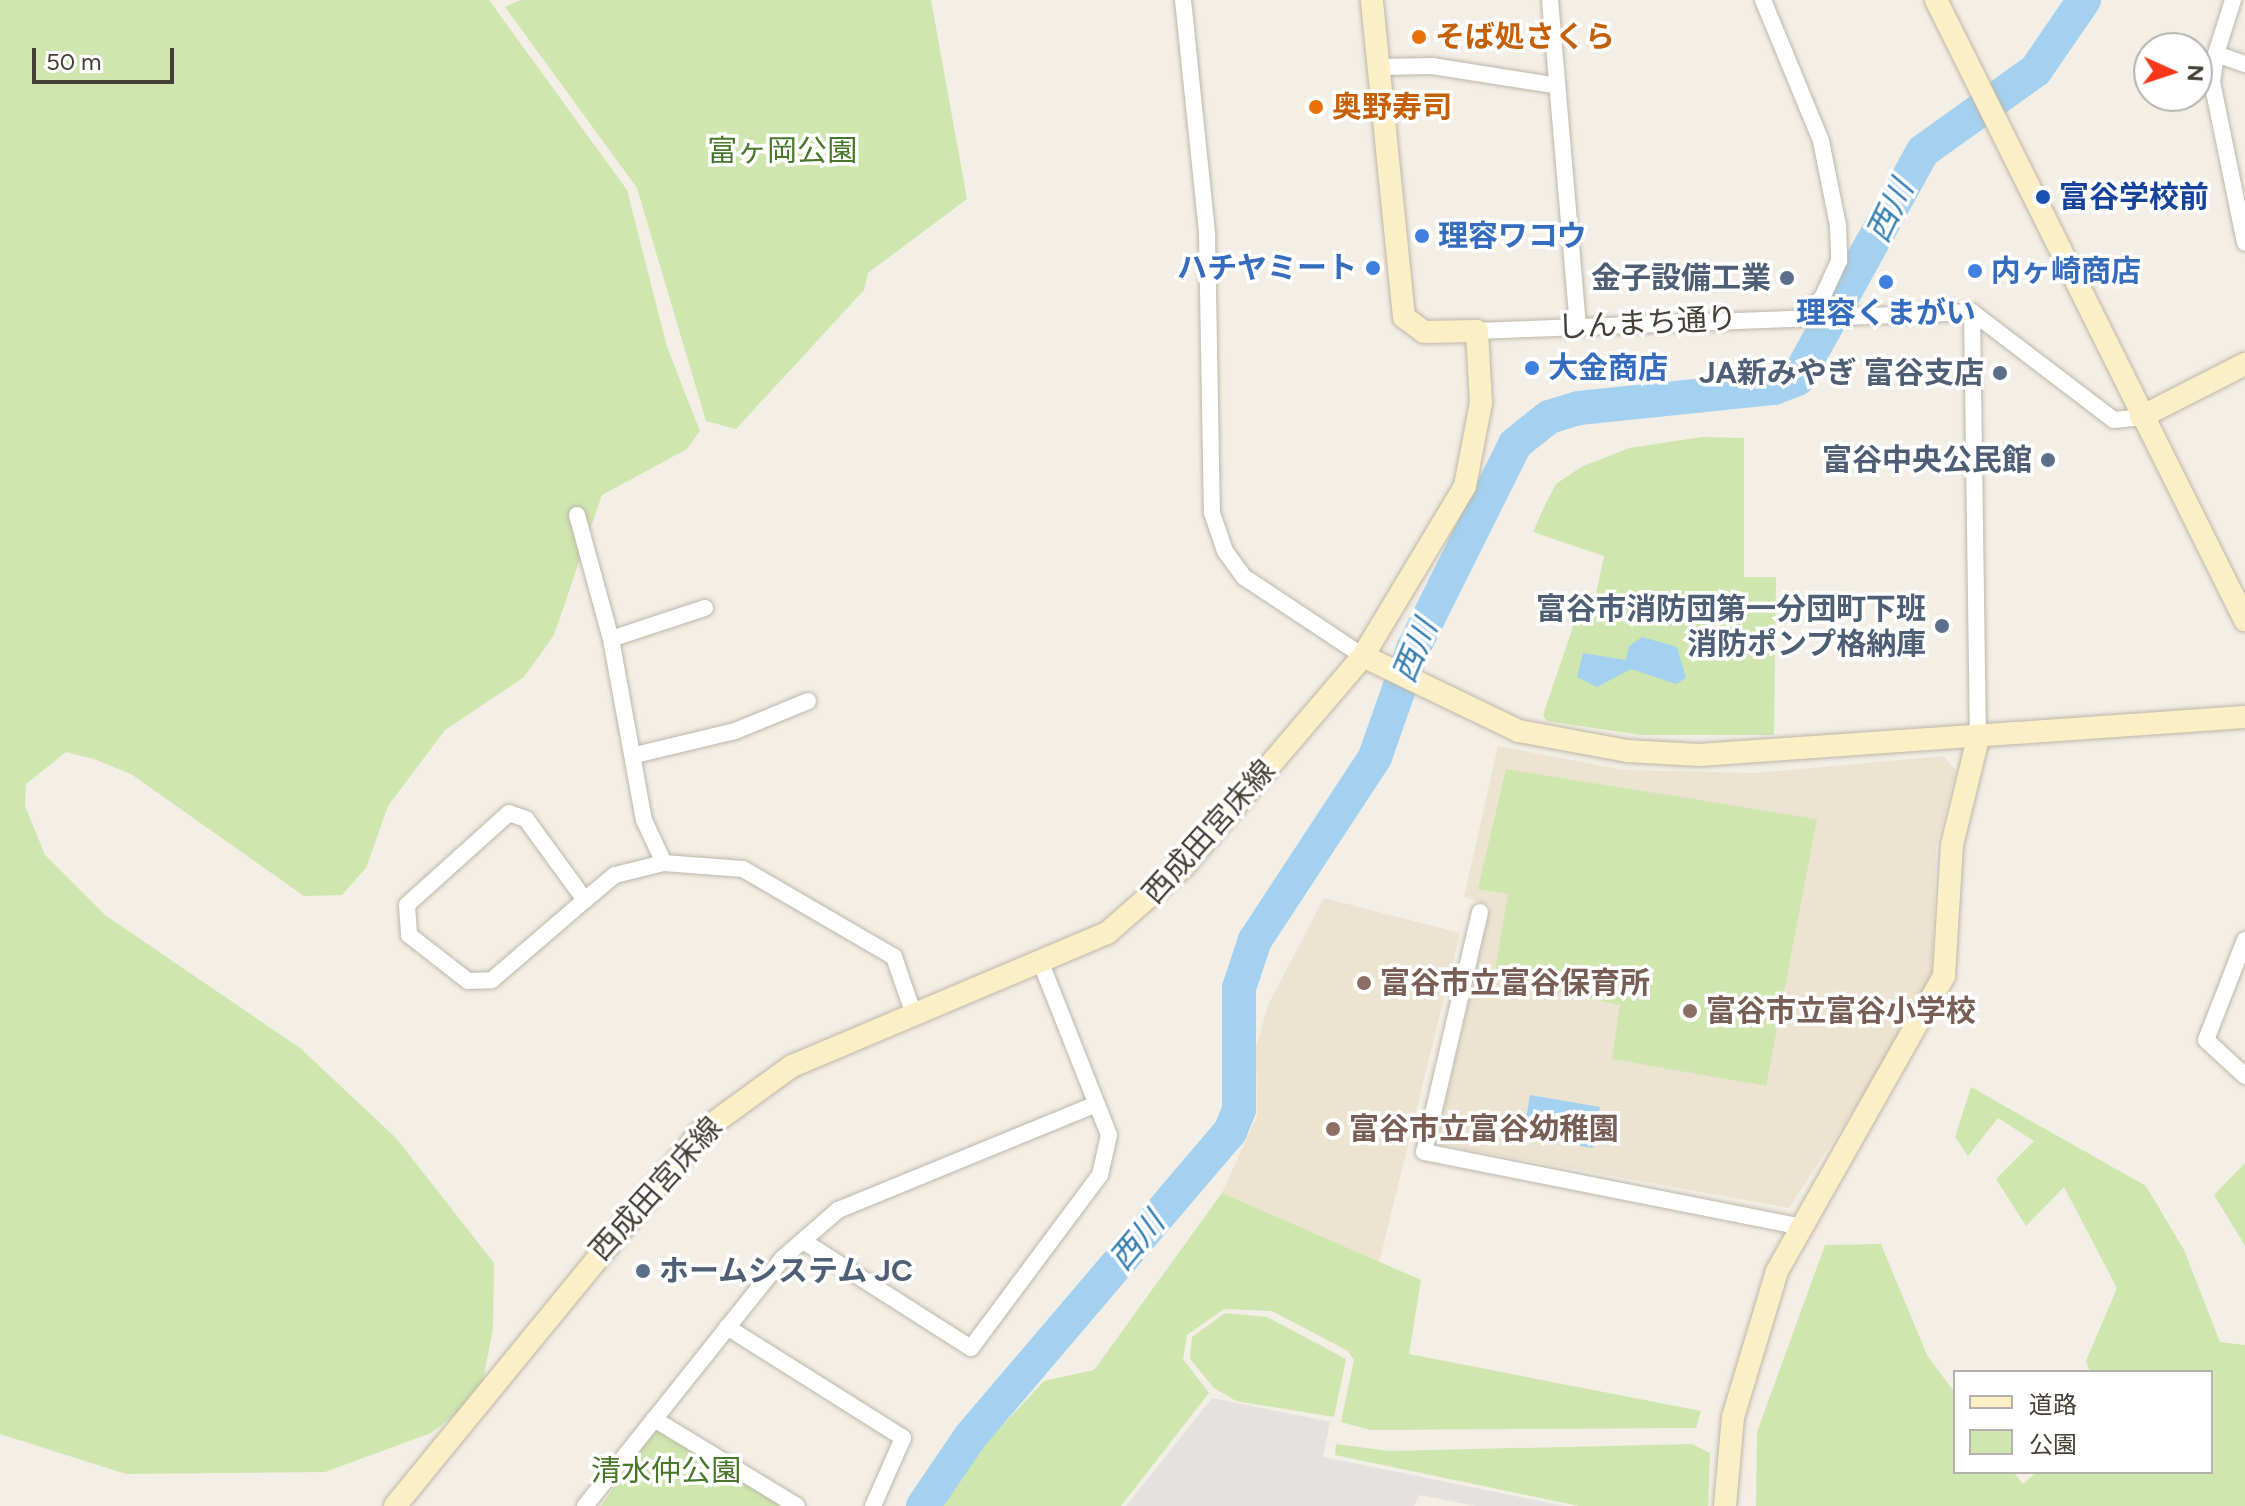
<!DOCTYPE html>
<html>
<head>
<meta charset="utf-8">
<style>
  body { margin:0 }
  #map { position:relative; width:2245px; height:1506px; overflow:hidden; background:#f3efe6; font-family:Figtree,"Noto Sans JP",sans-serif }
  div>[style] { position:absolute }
  .education>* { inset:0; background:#ece3d0 }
  .green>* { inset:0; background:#cfe6af }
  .parking>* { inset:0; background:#e4e1de }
  .water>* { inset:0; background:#a3d1ef }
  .river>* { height:34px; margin:-17px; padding:0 17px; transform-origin:17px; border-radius:17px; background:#a3d1ef }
  .roads { filter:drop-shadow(0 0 2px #beb6a9) drop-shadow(0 0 2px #beb6a9) }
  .street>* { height:16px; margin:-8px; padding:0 8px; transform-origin:8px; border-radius:8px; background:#fff }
  .secondary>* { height:22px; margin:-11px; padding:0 11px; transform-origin:11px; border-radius:11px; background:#fdefc5 }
  .dots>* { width:22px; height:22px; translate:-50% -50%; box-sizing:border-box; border:4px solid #fff; border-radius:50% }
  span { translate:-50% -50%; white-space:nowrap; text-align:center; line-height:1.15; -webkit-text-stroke:7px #fff; paint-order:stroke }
  .food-label { font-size:30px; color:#c56008; font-weight:700 }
  .left { translate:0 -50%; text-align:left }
  .park-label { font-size:30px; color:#48762a }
  .transit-label { font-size:30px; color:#164399; font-weight:700 }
  .shop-label { font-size:30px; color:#366cbe; font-weight:700 }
  .right { translate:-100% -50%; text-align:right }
  .service-label { font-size:30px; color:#4e5e75; font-weight:700 }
  .street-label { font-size:30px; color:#453f35 }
  .education-label { font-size:30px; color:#785e54; font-weight:700 }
  .water-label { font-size:32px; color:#317caf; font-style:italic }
  .legend { position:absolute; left:1953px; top:1370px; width:260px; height:104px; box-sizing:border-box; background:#fff; border:2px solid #b5b2ae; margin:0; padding:10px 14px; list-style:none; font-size:24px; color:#453f35 }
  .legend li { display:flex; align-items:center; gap:16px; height:40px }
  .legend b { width:40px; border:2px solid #b5b2ae }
  .north { position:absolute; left:2133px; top:32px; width:80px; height:80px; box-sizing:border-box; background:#fff; border:2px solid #b5b2ae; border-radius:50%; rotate:93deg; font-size:22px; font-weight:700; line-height:32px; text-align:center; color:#453f35 }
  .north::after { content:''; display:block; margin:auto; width:28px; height:36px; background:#f6371a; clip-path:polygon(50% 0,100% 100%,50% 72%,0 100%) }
  .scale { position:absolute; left:32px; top:48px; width:142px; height:36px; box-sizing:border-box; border:4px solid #453f35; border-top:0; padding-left:10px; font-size:24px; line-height:28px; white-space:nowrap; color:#453f35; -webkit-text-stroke:6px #fff; paint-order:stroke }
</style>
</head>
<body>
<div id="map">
  <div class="education">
    <i style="clip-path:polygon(1498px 746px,1624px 770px,1755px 773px,1944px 756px,1956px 771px,1936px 847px,1932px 974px,1894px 1048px,1789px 1208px,1436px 1144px,1491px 905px,1464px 897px)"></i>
    <i style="clip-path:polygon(1324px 898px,1460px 933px,1379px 1262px,1222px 1193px,1257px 1116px,1256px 1047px,1268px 1005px)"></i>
  </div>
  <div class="green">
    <i style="clip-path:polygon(0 0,489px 0,627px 190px,667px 347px,700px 431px,687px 449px,602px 495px,554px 635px,524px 677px,445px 730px,388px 806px,366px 868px,342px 895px,304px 896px,131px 774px,94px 759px,66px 752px,26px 784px,25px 806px,45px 855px,105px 915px,300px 1048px,396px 1138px,494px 1263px,493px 1329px,480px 1395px,431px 1433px,325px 1472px,126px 1474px,0 1434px)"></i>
    <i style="clip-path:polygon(520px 0,931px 0,967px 199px,868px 273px,864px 290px,736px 429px,706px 421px,637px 188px,505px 7px)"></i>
    <i style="clip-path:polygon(1702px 437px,1744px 438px,1744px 577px,1776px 577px,1774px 735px,1641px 735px,1547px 721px,1543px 715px,1575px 621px,1590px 621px,1604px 556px,1533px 532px,1546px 503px,1556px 484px,1581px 467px,1629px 448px)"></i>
    <i style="clip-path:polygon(1506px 769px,1817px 819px,1766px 1086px,1612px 1059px,1620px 1005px,1494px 978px,1508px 894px,1478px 889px)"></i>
    <i style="clip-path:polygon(1971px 1087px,2146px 1186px,2184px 1250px,2220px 1342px,2245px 1345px,2245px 1506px,1756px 1506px,1757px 1432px,1825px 1245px,1881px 1244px,1927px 1355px,1955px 1393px,1955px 1472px,2013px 1472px,2023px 1484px,2037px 1472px,2211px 1472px,2211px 1372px,2090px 1372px,2086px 1361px,2117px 1288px,2064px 1187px,2026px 1226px,1996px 1179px,2034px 1141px,1998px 1118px,1968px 1156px,1955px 1137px)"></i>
    <i style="clip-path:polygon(2245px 1163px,2245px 1246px,2214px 1195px)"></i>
    <i style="clip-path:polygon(1222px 1193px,1421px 1280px,1409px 1354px,1701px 1411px,1696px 1428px,1370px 1430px,1341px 1422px,1354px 1360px,1348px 1351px,1272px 1311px,1224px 1309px,1187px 1335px,1183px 1359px,1209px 1393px,1121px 1506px,941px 1506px,959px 1472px,1044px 1381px,1094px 1370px)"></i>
    <i style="clip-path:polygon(1225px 1313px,1267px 1317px,1346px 1359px,1334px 1417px,1236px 1401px,1214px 1388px,1190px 1359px,1192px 1337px)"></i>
    <i style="clip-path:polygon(658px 1426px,786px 1506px,601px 1506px)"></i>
    <i style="clip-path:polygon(1336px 1444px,1389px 1451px,1692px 1444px,1710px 1453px,1708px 1506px,1579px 1506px,1335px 1455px)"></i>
  </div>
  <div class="parking">
    <i style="clip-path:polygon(1212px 1398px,1330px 1422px,1323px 1457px,1564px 1506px,1476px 1506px,1420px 1495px,1414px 1506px,1126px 1506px)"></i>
  </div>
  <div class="water">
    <i style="clip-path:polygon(1642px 637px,1677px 647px,1686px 678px,1676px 684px,1631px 669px,1597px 687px,1577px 677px,1583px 653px,1626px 660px,1629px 646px)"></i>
    <i style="clip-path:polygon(1530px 1095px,1600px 1107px,1593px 1148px,1523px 1136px)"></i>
  </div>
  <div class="river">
    <i style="left:923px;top:1506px;width:83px;rotate:-55.7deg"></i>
    <i style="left:970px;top:1437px;width:401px;rotate:-49.6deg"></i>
    <i style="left:1230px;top:1132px;width:24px;rotate:-68deg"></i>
    <i style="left:1239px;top:1110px;width:122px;rotate:-90deg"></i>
    <i style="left:1239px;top:988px;width:51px;rotate:-71.6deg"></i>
    <i style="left:1255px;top:940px;width:219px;rotate:-56.7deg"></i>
    <i style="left:1375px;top:757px;width:114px;rotate:-70.6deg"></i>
    <i style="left:1413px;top:649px;width:229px;rotate:-63.5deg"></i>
    <i style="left:1515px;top:444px;width:43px;rotate:-38.5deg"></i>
    <i style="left:1549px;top:417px;width:31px;rotate:-17deg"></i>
    <i style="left:1579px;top:408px;width:196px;rotate:-5.9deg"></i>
    <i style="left:1774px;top:388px;width:25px;rotate:-21deg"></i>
    <i style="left:1797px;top:379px;width:260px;rotate:-61.1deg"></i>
    <i style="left:1923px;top:151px;width:139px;rotate:-35.6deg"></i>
    <i style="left:2036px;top:70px;width:85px;rotate:-55.6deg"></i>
  </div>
  <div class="roads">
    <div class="street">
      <i style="left:1183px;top:0;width:233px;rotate:84.1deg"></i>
      <i style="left:1207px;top:232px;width:281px;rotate:89deg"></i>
      <i style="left:1212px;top:513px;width:40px;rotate:71.1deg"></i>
      <i style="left:1225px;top:551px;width:32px;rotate:54deg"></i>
      <i style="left:1244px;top:577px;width:143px;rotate:33.6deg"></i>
      <i style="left:1550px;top:0;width:328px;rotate:85.1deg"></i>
      <i style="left:1763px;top:0;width:152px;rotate:67.6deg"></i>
      <i style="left:1821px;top:141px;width:86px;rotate:78.6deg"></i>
      <i style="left:1838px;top:225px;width:36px;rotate:88deg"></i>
      <i style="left:1839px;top:261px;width:41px;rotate:114.7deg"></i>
      <i style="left:1822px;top:298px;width:28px;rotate:139deg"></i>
      <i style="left:2233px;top:0;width:57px;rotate:107.5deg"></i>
      <i style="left:2216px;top:54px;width:31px;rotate:19deg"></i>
      <i style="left:2216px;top:54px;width:28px;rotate:98deg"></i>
      <i style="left:2212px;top:82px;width:164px;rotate:78.4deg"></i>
      <i style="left:1379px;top:67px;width:53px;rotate:-1.1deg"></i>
      <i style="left:1432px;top:66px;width:123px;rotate:8.9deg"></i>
      <i style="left:1972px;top:312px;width:426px;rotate:89.2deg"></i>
      <i style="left:1477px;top:331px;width:495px;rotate:-2.2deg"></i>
      <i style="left:1972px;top:312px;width:178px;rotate:37.3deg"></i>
      <i style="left:2114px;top:420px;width:27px;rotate:-6deg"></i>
      <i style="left:577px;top:515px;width:129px;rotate:74.7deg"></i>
      <i style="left:611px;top:639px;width:184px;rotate:79.7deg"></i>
      <i style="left:644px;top:820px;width:47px;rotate:65.1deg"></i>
      <i style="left:664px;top:863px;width:79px;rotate:4.3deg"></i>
      <i style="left:743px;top:869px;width:175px;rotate:30.2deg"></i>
      <i style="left:894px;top:957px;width:61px;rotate:71deg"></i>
      <i style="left:611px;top:639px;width:99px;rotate:-18.3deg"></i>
      <i style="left:635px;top:755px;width:103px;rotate:-13.5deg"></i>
      <i style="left:735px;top:731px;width:79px;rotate:-22.3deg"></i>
      <i style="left:585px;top:900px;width:100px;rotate:-126.1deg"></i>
      <i style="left:526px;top:819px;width:18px;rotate:-161deg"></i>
      <i style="left:509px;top:813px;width:137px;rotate:138deg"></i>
      <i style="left:407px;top:905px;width:30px;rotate:86deg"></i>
      <i style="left:409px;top:935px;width:75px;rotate:37.9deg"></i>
      <i style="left:468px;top:981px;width:24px;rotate:-2deg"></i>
      <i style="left:492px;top:980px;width:123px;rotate:-40.7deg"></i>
      <i style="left:585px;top:900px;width:39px;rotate:-40deg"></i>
      <i style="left:615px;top:875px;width:50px;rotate:-13.8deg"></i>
      <i style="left:1480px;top:912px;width:246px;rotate:103.1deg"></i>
      <i style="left:1424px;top:1152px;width:386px;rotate:11.2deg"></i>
      <i style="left:2245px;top:940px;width:107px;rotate:111.3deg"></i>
      <i style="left:2206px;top:1040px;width:53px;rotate:42.7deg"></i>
      <i style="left:803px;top:1241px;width:199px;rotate:32.5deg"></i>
      <i style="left:971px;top:1348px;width:216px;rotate:-53.3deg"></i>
      <i style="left:1100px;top:1175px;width:41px;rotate:-77.3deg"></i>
      <i style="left:1109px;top:1135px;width:182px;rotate:-111.6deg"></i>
      <i style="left:727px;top:1327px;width:208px;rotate:32.2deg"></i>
      <i style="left:903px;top:1438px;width:74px;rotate:113.8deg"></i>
      <i style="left:654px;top:1419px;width:167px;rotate:31.3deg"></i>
      <i style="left:585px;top:1506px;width:317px;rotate:-51.4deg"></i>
      <i style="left:783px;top:1258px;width:73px;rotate:-41.1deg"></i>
      <i style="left:838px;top:1210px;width:279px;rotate:-22.3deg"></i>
    </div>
    <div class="secondary">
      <i style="left:1936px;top:0;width:693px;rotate:63.51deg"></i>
      <i style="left:2141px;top:417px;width:117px;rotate:-27deg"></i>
      <i style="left:1363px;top:656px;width:173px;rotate:25.7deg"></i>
      <i style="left:1519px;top:731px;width:110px;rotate:10.5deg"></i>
      <i style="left:1627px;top:751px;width:72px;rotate:3.2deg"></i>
      <i style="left:1699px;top:755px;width:547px;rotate:-3.98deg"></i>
      <i style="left:395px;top:1506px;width:482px;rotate:-50.7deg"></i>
      <i style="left:700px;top:1133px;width:114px;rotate:-36.1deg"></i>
      <i style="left:792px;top:1066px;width:342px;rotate:-22.9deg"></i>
      <i style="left:1107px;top:933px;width:101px;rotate:-41deg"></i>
      <i style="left:1183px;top:867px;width:277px;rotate:-49.5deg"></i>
      <i style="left:1363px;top:656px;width:198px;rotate:-59deg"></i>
      <i style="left:1465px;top:486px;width:85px;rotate:-79.1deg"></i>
      <i style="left:1481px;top:403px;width:72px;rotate:-93.2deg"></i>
      <i style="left:1477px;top:331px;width:53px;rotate:178.9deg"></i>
      <i style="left:1424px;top:332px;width:25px;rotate:-143deg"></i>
      <i style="left:1404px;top:317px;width:319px;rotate:-95.8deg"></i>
      <i style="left:1725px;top:1506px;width:89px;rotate:-84.9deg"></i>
      <i style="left:1733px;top:1417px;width:152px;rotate:-73.2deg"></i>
      <i style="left:1777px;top:1271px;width:339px;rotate:-60.5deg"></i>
      <i style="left:1944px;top:976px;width:131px;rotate:-86.5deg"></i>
      <i style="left:1952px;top:845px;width:110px;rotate:-76.3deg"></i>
    </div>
  </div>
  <div class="dots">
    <i style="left:1419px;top:37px;background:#e8710a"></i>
    <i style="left:1316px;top:107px;background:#e8710a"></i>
    <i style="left:2043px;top:197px;background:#1a4fb4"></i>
    <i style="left:1422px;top:236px;background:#3f7fe0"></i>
    <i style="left:1373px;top:268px;background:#3f7fe0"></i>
    <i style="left:1975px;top:271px;background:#3f7fe0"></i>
    <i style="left:1787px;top:278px;background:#5c6f8a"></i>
    <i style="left:1886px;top:282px;background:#3f7fe0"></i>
    <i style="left:1532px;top:368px;background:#3f7fe0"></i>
    <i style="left:2000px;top:373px;background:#5c6f8a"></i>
    <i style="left:2048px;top:460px;background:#5c6f8a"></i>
    <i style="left:1942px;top:626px;background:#5c6f8a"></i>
    <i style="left:1364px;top:983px;background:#8d6e63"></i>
    <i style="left:1690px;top:1011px;background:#8d6e63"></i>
    <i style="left:1333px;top:1129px;background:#8d6e63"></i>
    <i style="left:643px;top:1271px;background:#5c6f8a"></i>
  </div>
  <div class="food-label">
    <span class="left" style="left:1435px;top:37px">そば処さくら</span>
    <span class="left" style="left:1332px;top:107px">奥野寿司</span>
  </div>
  <div class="park-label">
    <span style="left:782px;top:151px">富ヶ岡公園</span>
    <span style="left:666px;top:1471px">清水仲公園</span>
  </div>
  <div class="transit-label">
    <span class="left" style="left:2059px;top:197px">富谷学校前</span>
  </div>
  <div class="shop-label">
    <span class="left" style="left:1438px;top:236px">理容ワコウ</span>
    <span class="right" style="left:1357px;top:268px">ハチヤミート</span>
    <span class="left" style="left:1991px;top:271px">内ヶ崎商店</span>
    <span style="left:1886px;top:313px">理容くまがい</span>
    <span class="left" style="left:1548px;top:368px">大金商店</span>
  </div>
  <div class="service-label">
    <span class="right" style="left:1771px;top:278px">金子設備工業</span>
    <span class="right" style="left:1984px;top:373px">JA新みやぎ 富谷支店</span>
    <span class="right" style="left:2032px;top:460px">富谷中央公民館</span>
    <span class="right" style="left:1926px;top:626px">富谷市消防団第一分団町下班<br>消防ポンプ格納庫</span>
    <span class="left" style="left:659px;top:1271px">ホームシステム JC</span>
  </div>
  <div class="street-label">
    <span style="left:1647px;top:323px;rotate:-3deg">しんまち通り</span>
    <span style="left:1209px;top:832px;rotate:-48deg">西成田宮床線</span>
    <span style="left:656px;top:1189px;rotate:-48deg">西成田宮床線</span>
  </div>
  <div class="education-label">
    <span class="left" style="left:1380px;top:983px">富谷市立富谷保育所</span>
    <span class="left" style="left:1706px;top:1011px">富谷市立富谷小学校</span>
    <span class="left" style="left:1349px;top:1129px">富谷市立富谷幼稚園</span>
  </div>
  <div class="water-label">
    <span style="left:1890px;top:211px;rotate:-64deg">西川</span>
    <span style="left:1415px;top:651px;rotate:-67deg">西川</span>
    <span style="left:1137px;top:1241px;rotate:-50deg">西川</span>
  </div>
  <ul class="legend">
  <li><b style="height:10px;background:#fdefc5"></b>道路</li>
  <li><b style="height:22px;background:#cfe6af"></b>公園</li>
  </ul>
  <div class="north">N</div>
  <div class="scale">50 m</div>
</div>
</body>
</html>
